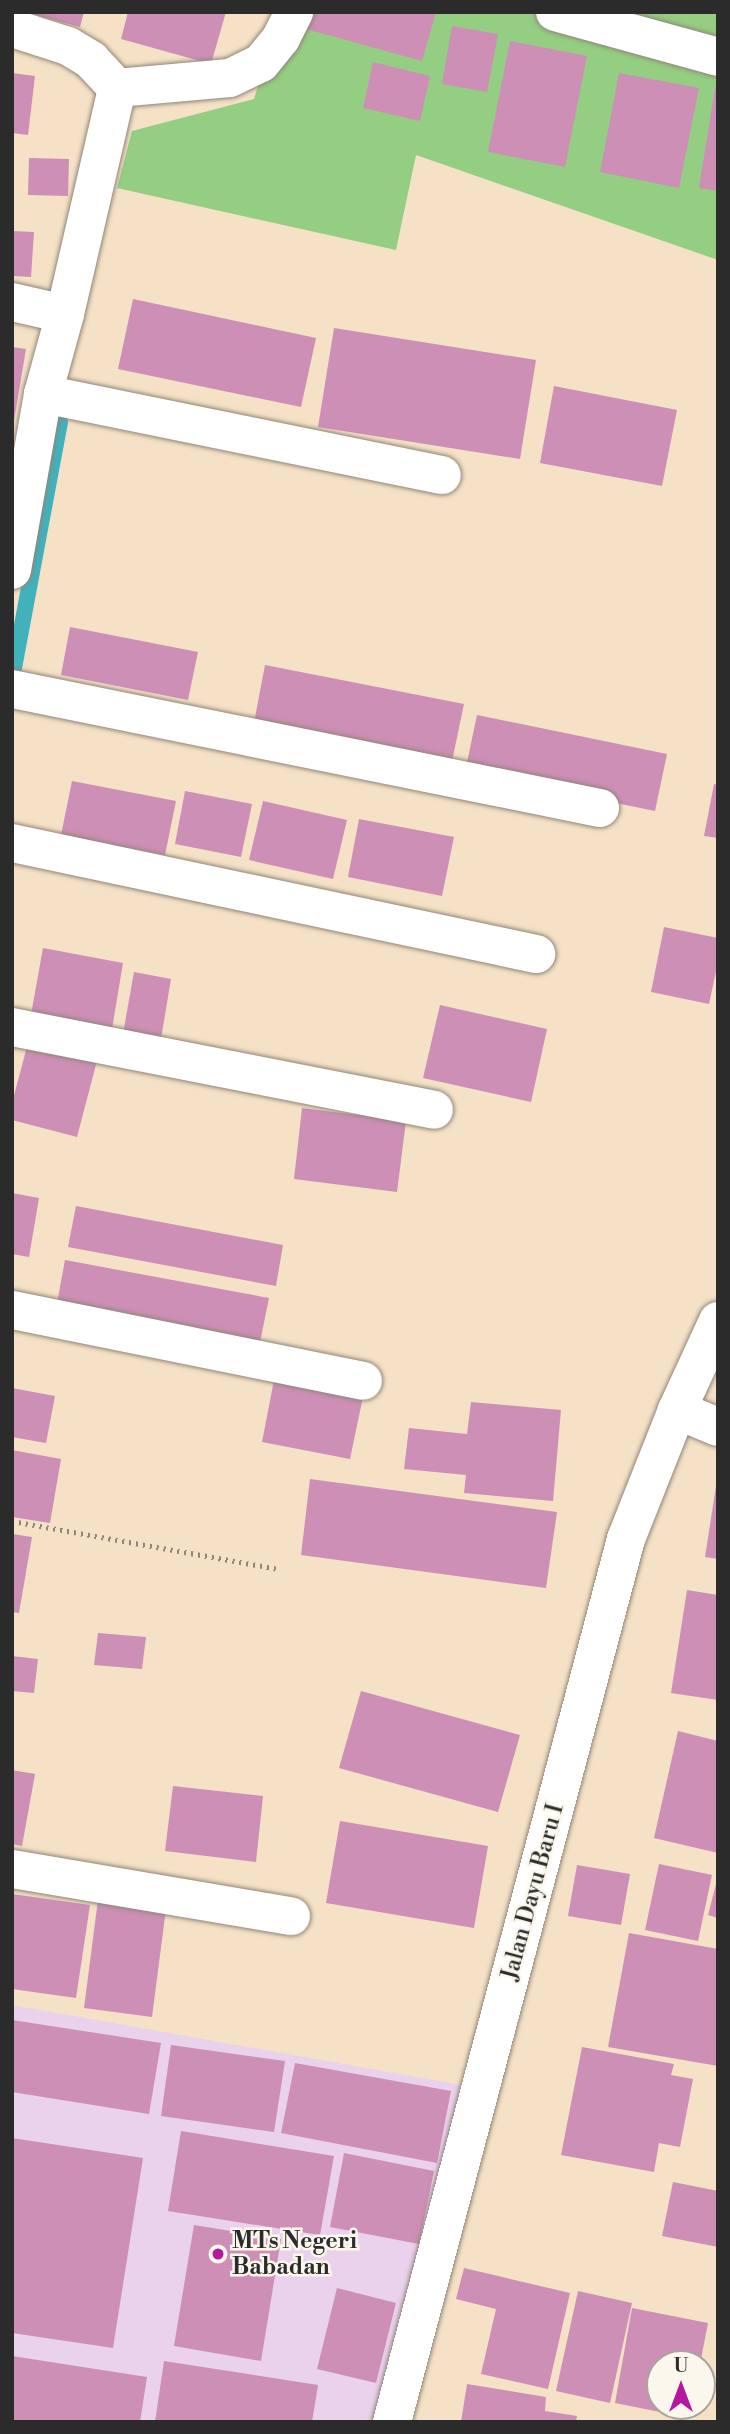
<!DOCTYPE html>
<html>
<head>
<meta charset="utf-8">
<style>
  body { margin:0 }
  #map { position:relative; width:730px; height:2434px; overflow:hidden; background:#f5e1c6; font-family:"Libre Bodoni",serif }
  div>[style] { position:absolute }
  .built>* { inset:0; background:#ead1ec }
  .green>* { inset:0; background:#94ce82 }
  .stream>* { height:16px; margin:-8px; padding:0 8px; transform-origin:8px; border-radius:8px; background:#41b1bb }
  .building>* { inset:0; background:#cd8fb6 }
  .path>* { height:4.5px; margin-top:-2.25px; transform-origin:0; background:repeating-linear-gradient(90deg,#908678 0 2px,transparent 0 7px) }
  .roads { filter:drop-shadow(0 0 2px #908678) drop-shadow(0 0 2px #908678) }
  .minor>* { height:38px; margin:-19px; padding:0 19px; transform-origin:19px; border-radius:19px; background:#fff }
  .dots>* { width:19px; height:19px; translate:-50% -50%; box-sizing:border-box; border:4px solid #fbf7ec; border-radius:50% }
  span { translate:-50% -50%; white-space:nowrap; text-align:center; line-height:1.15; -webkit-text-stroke:5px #fbf7ec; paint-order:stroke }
  .street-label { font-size:23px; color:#2b2b2b }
  .poi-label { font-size:23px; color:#2b2b2b; font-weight:700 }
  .left { translate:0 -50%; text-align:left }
  .frame { position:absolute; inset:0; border:14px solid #2b2b2b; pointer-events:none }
  .north { position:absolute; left:646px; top:2350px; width:70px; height:70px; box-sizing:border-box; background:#fbf7ec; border:2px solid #a8a59f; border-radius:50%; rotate:0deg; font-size:19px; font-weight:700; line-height:28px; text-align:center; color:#2b2b2b }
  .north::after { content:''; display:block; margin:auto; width:24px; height:32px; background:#b5179e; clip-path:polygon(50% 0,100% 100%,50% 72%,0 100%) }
</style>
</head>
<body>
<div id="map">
  <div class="built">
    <i style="clip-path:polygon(12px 2005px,467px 2086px,382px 2422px,12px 2422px)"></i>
  </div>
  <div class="green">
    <i style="clip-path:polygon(280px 12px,718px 12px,718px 260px,416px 155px,396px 250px,117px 188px,132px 131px,254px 99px)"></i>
  </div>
  <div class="stream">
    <i style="left:14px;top:668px;width:250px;rotate:-79.4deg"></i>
  </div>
  <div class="building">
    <i style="clip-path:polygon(24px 12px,84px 12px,80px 27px)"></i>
    <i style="clip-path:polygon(128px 12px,226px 12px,211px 64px,121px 39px)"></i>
    <i style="clip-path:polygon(311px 12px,436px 12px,422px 61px,306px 29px)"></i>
    <i style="clip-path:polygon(452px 26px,498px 34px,487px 92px,442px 84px)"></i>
    <i style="clip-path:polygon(510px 41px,587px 56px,565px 167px,488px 152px)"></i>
    <i style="clip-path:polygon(373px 62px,430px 76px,420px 121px,363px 108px)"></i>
    <i style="clip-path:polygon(12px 73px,35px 76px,28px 135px,12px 133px)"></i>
    <i style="clip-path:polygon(619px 73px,699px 88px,679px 188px,600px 172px)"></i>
    <i style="clip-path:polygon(715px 88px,718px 88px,718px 191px,699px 188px)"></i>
    <i style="clip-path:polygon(29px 158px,69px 159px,68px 196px,28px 195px)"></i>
    <i style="clip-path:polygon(12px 231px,34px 232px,31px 277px,12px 276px)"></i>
    <i style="clip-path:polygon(133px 299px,316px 338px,301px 407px,118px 369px)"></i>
    <i style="clip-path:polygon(334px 328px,536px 360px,520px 459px,318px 427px)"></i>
    <i style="clip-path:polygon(12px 347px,26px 349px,14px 421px,12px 421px)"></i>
    <i style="clip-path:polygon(554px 386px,677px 410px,662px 486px,540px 463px)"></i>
    <i style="clip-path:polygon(70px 627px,198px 652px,188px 700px,61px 675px)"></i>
    <i style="clip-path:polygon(265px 665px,464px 704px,451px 766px,253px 728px)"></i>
    <i style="clip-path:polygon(477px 715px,667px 754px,655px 811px,465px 772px)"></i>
    <i style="clip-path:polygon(72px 781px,176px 801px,165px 855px,61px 835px)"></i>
    <i style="clip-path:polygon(714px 784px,718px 785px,718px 838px,704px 836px)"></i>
    <i style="clip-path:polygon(185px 791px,252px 804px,241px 857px,175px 844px)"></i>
    <i style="clip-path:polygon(263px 801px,347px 820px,333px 879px,249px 860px)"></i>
    <i style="clip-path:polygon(359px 819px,454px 837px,442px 896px,348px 877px)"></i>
    <i style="clip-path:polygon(664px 927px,718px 938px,718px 962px,709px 1004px,651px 992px)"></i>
    <i style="clip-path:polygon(43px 948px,123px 963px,111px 1035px,30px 1020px)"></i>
    <i style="clip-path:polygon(134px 972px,171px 979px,159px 1051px,121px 1045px)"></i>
    <i style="clip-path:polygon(440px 1005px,547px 1029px,531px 1102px,423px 1078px)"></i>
    <i style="clip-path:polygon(29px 1039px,98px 1057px,77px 1137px,12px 1120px,12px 1103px)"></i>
    <i style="clip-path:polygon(302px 1108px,406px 1121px,397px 1192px,294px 1179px)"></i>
    <i style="clip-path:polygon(12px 1193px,39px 1198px,29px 1257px,12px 1254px)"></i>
    <i style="clip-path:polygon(76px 1206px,283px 1245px,276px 1286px,68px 1247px)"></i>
    <i style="clip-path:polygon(65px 1260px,269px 1298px,259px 1347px,56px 1309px)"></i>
    <i style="clip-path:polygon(275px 1375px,364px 1392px,350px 1459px,262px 1442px)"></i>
    <i style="clip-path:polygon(12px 1388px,55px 1396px,46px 1443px,12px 1437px)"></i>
    <i style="clip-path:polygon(471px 1402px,561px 1410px,553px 1501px,464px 1493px,466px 1475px,404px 1469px,409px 1428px,467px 1434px)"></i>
    <i style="clip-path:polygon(12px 1450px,61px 1459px,50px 1523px,12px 1517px)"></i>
    <i style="clip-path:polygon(310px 1479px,557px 1512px,546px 1588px,301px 1555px)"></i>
    <i style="clip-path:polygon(716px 1486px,718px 1486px,718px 1559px,705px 1557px)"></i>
    <i style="clip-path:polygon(12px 1534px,32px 1537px,19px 1613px,12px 1612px)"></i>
    <i style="clip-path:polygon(687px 1590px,718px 1595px,718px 1700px,671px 1693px)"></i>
    <i style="clip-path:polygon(98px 1633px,146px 1637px,142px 1669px,94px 1665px)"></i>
    <i style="clip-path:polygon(12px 1656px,38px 1659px,34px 1693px,12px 1691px)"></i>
    <i style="clip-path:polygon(361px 1691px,520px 1735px,498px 1812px,339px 1768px)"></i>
    <i style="clip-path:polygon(678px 1731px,718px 1741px,718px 1853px,654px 1838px)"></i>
    <i style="clip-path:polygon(12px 1770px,35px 1774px,22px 1846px,12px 1844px)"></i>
    <i style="clip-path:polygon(173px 1786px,263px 1796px,256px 1862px,165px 1851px)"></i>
    <i style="clip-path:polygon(340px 1821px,488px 1846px,474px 1928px,326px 1903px)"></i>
    <i style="clip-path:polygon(659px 1864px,712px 1875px,698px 1941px,645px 1930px)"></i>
    <i style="clip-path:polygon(577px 1865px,630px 1874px,621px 1925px,568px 1916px)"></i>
    <i style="clip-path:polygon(718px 1876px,718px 1918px,708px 1915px)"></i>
    <i style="clip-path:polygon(99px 1892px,167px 1901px,152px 2017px,84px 2008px)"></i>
    <i style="clip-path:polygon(12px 1894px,90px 1905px,76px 1998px,12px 1989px)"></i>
    <i style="clip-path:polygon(629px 1933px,718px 1949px,718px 2066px,608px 2047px)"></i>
    <i style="clip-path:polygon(12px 2020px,161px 2043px,149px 2114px,12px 2092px)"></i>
    <i style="clip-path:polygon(171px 2045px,285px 2061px,274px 2132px,161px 2116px)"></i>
    <i style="clip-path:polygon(582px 2047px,674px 2064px,671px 2075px,693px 2079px,680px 2147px,659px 2143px,654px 2172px,561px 2155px)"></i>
    <i style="clip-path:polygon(295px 2063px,451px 2091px,437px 2163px,281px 2133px)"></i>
    <i style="clip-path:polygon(181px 2131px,334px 2156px,320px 2235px,168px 2211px)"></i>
    <i style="clip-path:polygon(12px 2138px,143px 2158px,113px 2348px,12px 2333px)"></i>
    <i style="clip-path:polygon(344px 2153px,434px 2171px,419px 2244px,330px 2227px)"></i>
    <i style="clip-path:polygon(673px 2182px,718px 2191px,718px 2247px,662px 2236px)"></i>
    <i style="clip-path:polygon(194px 2225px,281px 2239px,261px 2361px,174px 2346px)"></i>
    <i style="clip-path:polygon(464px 2268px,570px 2293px,548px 2389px,481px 2374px,496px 2309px,456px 2299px)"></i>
    <i style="clip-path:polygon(337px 2288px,396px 2303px,376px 2383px,317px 2369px)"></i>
    <i style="clip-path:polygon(578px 2291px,632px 2303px,610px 2403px,556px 2391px)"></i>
    <i style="clip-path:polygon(632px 2308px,708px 2323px,700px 2364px,660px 2364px,660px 2406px,692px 2406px,690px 2418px,615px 2403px)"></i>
    <i style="clip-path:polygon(12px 2356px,147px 2377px,140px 2422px,12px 2422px)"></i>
    <i style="clip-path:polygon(164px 2361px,318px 2385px,312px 2422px,155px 2422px)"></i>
    <i style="clip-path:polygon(467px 2384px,546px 2397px,545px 2411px,577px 2416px,576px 2422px,461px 2422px)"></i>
  </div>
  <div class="path">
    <i style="left:12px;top:1521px;width:271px;rotate:10.2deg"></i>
  </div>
  <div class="roads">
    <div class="minor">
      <i style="left:555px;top:12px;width:169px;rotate:15.4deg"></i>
      <i style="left:12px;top:28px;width:59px;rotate:17.8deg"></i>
      <i style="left:68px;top:46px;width:27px;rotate:31deg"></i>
      <i style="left:91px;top:60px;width:38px;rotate:47deg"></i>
      <i style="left:12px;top:302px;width:54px;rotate:12.8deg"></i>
      <i style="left:43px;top:394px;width:407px;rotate:11.5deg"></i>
      <i style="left:12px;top:570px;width:179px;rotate:-80deg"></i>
      <i style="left:43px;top:394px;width:83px;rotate:-74.6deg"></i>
      <i style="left:65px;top:314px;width:232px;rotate:-77deg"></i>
      <i style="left:117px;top:88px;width:113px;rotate:-5.1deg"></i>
      <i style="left:230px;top:78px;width:34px;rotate:-26deg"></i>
      <i style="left:261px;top:63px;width:32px;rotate:-51deg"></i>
      <i style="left:281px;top:38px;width:29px;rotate:-63deg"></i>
      <i style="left:12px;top:689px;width:600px;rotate:11.44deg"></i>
      <i style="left:12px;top:843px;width:536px;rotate:11.96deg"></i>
      <i style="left:12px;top:1027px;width:430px;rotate:11.1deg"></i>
      <i style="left:12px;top:1310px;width:358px;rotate:11.4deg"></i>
      <i style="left:677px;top:1410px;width:98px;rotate:-65.3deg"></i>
      <i style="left:12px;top:1869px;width:283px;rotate:9.6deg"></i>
      <i style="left:392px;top:2422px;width:913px;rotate:-75.16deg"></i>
      <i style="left:626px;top:1539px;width:139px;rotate:-68.4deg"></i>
      <i style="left:677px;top:1410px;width:44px;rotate:22.5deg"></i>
    </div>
  </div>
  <div class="dots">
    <i style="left:218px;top:2254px;background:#b5179e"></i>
  </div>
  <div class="street-label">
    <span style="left:533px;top:1892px;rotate:-75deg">Jalan Dayu Baru I</span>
  </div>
  <div class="poi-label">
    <span class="left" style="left:232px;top:2254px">MTs Negeri<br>Babadan</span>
  </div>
  <div class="frame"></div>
  <div class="north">U</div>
</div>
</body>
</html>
